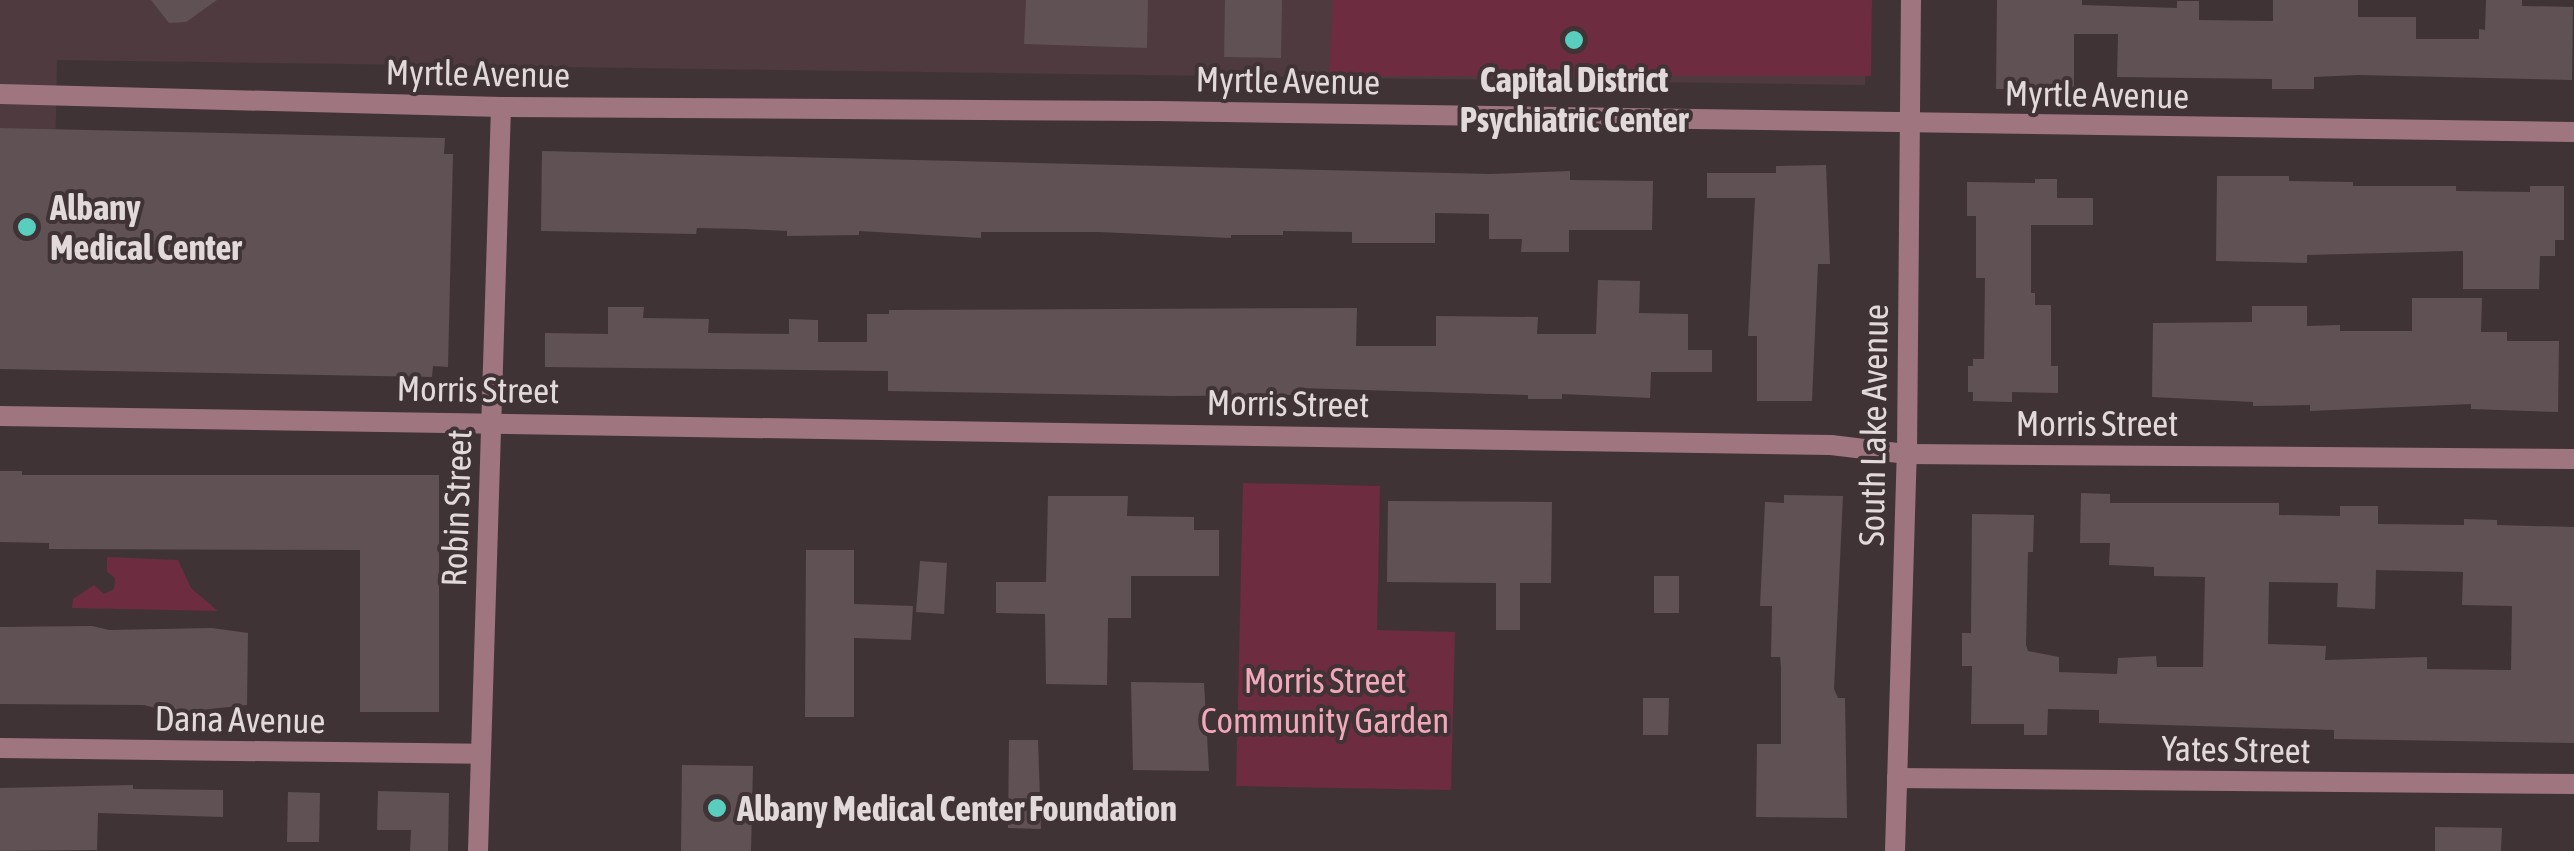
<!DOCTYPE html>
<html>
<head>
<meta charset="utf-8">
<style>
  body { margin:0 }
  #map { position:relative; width:2574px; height:851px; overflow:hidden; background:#403336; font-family:"Asap Condensed",sans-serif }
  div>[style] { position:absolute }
  .built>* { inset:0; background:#4e3a3f }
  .green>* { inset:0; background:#6d2c40 }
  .building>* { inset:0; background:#605154 }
  .minor>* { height:20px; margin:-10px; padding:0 10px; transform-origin:10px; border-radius:10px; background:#9f7680 }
  .dots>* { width:28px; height:28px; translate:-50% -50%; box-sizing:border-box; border:5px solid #403336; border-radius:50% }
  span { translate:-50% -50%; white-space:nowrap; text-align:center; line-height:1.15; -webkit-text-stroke:8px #403336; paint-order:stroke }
  .street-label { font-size:35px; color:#e1d9da }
  .poi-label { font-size:35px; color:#e1d9da; font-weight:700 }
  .left { translate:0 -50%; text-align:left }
  .park-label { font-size:35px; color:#f1a8ba }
</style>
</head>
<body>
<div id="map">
  <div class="built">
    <i style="clip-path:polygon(0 0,1867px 0,1865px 85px,57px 60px,52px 328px,0 328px)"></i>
  </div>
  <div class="green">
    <i style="clip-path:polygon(1333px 0,1872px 0,1871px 76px,1329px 76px)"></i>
    <i style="clip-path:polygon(1243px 483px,1380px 486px,1377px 630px,1455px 632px,1451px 790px,1236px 786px)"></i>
    <i style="clip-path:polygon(107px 557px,178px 560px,191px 588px,218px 611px,72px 608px,73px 599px,94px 585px,104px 594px,114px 589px,115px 578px,107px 572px)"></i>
  </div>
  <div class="building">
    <i style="clip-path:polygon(151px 0,217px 0,186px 22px,169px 23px)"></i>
    <i style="clip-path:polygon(1026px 0,1148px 0,1147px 48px,1024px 44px)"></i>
    <i style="clip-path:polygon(1225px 0,1282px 0,1281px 58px,1224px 57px)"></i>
    <i style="clip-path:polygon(1997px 0,2082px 0,2082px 5px,2177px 8px,2177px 1px,2199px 1px,2199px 20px,2273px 21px,2273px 0,2358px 0,2358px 17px,2416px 17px,2416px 39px,2479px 39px,2479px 29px,2485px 30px,2486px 0,2522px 0,2522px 6px,2573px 7px,2572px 80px,2358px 75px,2314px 77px,2314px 89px,2272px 89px,2272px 79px,2117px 77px,2118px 34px,2074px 34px,2074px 89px,1996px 89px)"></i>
    <i style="clip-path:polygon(0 128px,445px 138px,444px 154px,453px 154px,448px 367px,433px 366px,432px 377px,0 369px)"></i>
    <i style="clip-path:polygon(542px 151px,1490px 174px,1570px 171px,1570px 180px,1653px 181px,1652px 230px,1569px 230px,1569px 252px,1521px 252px,1522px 239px,1489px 239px,1489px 214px,1435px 213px,1435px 243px,1352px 243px,1352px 232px,1283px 231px,1283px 235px,1231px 235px,1231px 238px,1099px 232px,981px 232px,981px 238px,859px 231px,859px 235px,787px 236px,787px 231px,745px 229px,697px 228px,696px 234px,541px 231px)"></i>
    <i style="clip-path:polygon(1826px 165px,1830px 264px,1818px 264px,1812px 401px,1757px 401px,1757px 336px,1748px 336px,1755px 198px,1707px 198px,1707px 173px,1776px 173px,1776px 166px)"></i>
    <i style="clip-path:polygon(2217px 176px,2289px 176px,2289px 181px,2353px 182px,2353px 186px,2456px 186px,2456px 191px,2530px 192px,2530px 186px,2564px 186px,2564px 240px,2555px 240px,2555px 256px,2540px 256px,2539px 289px,2463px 289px,2463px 251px,2307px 255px,2307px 263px,2216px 261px)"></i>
    <i style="clip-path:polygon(2035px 179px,2057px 179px,2057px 198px,2093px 198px,2093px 225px,2031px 225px,2031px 293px,2035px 293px,2035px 305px,2051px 305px,2051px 366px,2058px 366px,2058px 393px,2012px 392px,2012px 402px,1973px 401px,1973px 392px,1968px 392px,1968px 366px,1973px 366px,1973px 359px,1984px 359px,1985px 278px,1976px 278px,1976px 216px,1967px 216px,1967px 182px,2035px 183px)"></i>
    <i style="clip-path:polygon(1598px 280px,1640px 281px,1639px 313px,1688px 314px,1688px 350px,1712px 350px,1712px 372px,1651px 372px,1650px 398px,1562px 394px,1562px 399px,1528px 399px,1528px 395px,1299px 388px,1298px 395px,1171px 396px,888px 391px,888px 371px,545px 367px,545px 333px,608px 334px,608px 307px,644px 307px,643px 318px,709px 319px,708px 333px,789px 334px,789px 319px,818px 320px,818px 342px,867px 342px,867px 314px,889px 314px,889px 310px,1357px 308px,1356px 346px,1436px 346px,1436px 316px,1538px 317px,1537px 334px,1596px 334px)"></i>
    <i style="clip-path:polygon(2412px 298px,2482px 298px,2481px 332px,2507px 332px,2507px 341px,2559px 341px,2558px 412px,2471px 409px,2471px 404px,2310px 411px,2310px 405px,2253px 406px,2253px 402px,2152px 397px,2153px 323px,2252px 322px,2252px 306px,2307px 306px,2307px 326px,2340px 325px,2340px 331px,2412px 331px)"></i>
    <i style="clip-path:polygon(0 471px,22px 471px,22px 475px,439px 475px,439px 712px,360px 712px,360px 550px,49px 549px,49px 543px,0 542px)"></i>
    <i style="clip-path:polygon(evenodd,2081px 493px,2110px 494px,2110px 503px,2279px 503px,2279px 515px,2340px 516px,2340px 506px,2378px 506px,2378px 524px,2464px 525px,2464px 519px,2497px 520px,2497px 525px,2574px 527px,2574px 743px,2334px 739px,2334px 730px,2099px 723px,2099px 710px,2048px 709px,2047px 735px,2024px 735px,2024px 724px,1971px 724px,1972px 666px,1962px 666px,1962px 633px,1971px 633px,1972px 514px,2034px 515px,2033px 552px,2028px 552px,2026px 645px,2028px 651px,2059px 657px,2059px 672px,2117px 674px,2118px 658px,2156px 656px,2157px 667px,2203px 667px,2205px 577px,2154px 576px,2154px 567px,2109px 565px,2110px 543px,2080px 543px,2081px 493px,2376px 570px,2463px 572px,2462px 605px,2512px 606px,2511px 670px,2427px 669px,2427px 657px,2325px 660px,2326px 646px,2268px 644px,2269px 582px,2338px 583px,2337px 607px,2375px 609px,2376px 570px)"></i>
    <i style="clip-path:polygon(1784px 495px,1843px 496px,1834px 689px,1838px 698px,1845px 698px,1847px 818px,1756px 817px,1757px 744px,1781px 744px,1781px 667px,1780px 657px,1771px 657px,1772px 606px,1760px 606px,1765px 502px,1784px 503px)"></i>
    <i style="clip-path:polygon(1048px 496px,1128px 496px,1127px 516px,1194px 517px,1194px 530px,1219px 530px,1219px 576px,1131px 576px,1131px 618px,1108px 618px,1107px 685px,1046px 684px,1045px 614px,996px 613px,996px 582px,1046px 582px)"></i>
    <i style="clip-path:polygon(1388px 501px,1552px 502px,1551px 583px,1520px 583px,1520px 630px,1496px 630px,1496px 583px,1387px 582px)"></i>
    <i style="clip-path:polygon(806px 550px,854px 550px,854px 604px,913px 606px,911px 640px,854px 638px,854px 717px,805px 717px)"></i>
    <i style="clip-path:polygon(920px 561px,947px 563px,944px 614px,916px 612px)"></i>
    <i style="clip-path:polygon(1654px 576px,1679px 576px,1679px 613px,1654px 613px)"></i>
    <i style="clip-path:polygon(92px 626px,109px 630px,212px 628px,248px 633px,247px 705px,174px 713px,144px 705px,0 704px,0 627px)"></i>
    <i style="clip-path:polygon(1131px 682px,1204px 683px,1209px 771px,1133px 770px)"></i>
    <i style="clip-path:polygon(1643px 698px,1669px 698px,1668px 735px,1643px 735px)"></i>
    <i style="clip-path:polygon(1009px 740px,1038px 740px,1041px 829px,1008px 828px)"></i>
    <i style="clip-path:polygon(682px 765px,753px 766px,751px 851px,681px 851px)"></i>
    <i style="clip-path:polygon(133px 785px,133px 789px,223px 790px,223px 817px,98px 813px,97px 850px,0 851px,0 788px)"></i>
    <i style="clip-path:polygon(378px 791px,449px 793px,448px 851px,410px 851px,411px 830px,377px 830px)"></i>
    <i style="clip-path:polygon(288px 792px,320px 793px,319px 842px,287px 842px)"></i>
    <i style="clip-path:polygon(2435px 827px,2502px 828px,2501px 851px,2435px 851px)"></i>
  </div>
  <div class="minor">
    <i style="left:0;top:94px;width:501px;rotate:1.49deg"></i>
    <i style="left:501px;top:107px;width:657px;rotate:0.35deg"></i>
    <i style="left:1158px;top:111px;width:1416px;rotate:0.85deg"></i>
    <i style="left:0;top:416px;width:1831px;rotate:0.91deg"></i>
    <i style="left:1831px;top:445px;width:77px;rotate:6.8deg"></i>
    <i style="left:1907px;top:454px;width:667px;rotate:0.43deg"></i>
    <i style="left:0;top:748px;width:480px;rotate:0.7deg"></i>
    <i style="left:1897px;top:778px;width:677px;rotate:0.51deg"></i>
    <i style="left:478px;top:851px;width:744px;rotate:-88.23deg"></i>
    <i style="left:1895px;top:851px;width:397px;rotate:-88.3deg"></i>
    <i style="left:1907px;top:454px;width:454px;rotate:-89.5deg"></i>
  </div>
  <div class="dots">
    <i style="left:1574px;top:40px;background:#59cebe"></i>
    <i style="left:27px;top:227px;background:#59cebe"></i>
    <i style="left:717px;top:808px;background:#59cebe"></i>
  </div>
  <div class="street-label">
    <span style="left:478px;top:73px;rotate:1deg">Myrtle Avenue</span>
    <span style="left:1288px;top:80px;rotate:1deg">Myrtle Avenue</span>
    <span style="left:2097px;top:94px;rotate:1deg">Myrtle Avenue</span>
    <span style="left:478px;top:389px;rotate:1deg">Morris Street</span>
    <span style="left:1288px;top:403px;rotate:1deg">Morris Street</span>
    <span style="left:2097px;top:423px">Morris Street</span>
    <span style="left:1873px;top:425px;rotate:-89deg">South Lake Avenue</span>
    <span style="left:456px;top:508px;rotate:-88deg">Robin Street</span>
    <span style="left:240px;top:719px;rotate:1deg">Dana Avenue</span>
    <span style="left:2236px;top:749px;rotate:1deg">Yates Street</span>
  </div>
  <div class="poi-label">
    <span style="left:1574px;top:99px">Capital District<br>Psychiatric Center</span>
    <span class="left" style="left:50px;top:227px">Albany<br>Medical Center</span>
    <span class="left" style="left:737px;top:808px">Albany Medical Center Foundation</span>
  </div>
  <div class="park-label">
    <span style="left:1325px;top:700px">Morris Street<br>Community Garden</span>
  </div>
</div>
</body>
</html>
